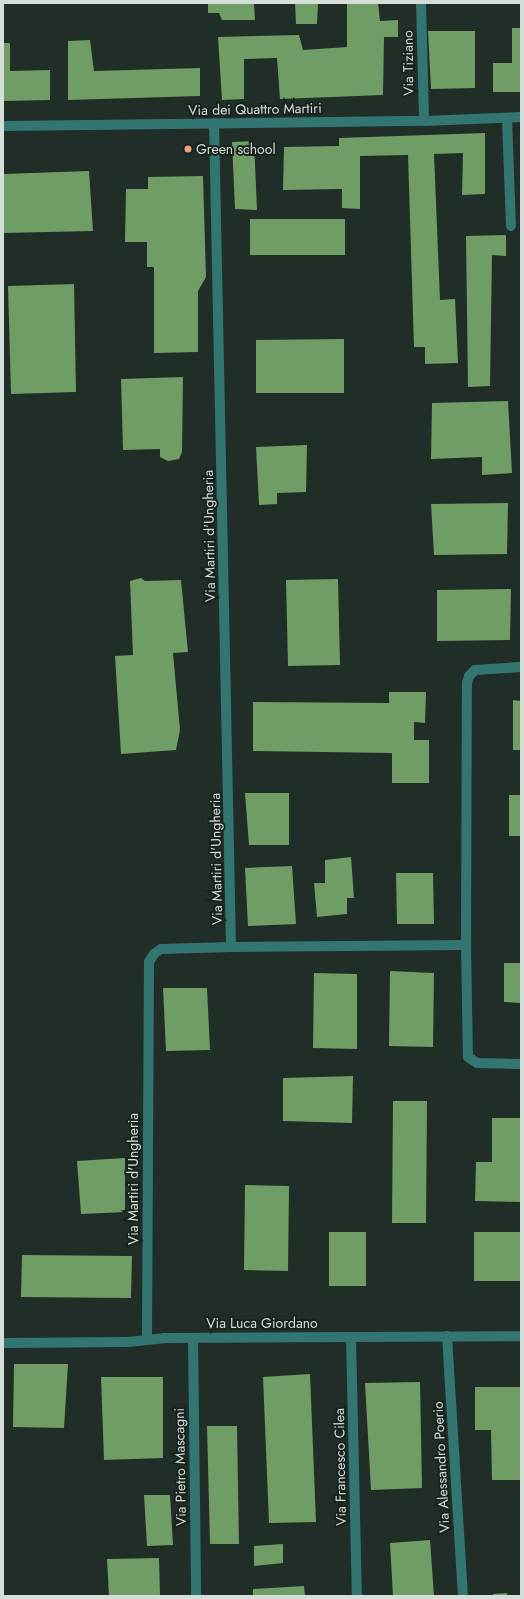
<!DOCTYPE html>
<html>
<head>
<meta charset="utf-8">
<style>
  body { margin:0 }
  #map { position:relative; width:524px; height:1599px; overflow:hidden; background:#212d27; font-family:Jost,sans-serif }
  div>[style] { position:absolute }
  .building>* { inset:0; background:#709c66 }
  .minor>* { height:10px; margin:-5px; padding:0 5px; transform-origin:5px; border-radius:5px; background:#337671 }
  .dots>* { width:11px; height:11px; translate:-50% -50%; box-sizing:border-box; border:2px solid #18231e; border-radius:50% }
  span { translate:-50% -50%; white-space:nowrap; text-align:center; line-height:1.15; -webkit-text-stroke:4px #18231e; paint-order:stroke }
  .street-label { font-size:14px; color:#d5ddd9 }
  .poi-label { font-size:14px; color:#d5ddd9 }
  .left { translate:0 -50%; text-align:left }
  .frame { position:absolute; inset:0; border:4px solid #d5ddd9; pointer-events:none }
</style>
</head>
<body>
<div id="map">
  <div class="building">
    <i style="clip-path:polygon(208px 3px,254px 3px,255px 20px,222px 20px,219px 13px,208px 13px)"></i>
    <i style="clip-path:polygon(295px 3px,318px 3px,317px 24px,296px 24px)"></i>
    <i style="clip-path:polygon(347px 3px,378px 3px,380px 21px,398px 20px,398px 37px,384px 37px,383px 95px,280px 99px,277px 58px,244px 59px,244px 99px,222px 100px,218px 37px,299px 35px,303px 50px,347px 47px)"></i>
    <i style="clip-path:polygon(512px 28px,521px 28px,521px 92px,493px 92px,493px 63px,512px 63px)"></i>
    <i style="clip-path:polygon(428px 31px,475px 31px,475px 88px,431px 89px)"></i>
    <i style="clip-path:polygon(90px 40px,94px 71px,200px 68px,200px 96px,68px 100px,68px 41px)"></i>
    <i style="clip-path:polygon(3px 43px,10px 43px,10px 71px,50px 70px,50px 100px,3px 101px)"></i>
    <i style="clip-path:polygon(485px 133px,485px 194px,462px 195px,463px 153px,434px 154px,440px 300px,455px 299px,458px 363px,425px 364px,425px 347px,414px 347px,408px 155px,360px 156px,360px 209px,342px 208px,342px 189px,283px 190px,284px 147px,339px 146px,339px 138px)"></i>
    <i style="clip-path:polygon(254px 141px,257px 210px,235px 209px,232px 142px)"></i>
    <i style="clip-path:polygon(89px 171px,93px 231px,3px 233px,3px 174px)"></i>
    <i style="clip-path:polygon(203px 176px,206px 277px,198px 291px,198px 352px,154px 353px,154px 267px,147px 267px,147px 242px,125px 242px,126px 189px,148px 189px,148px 177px)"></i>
    <i style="clip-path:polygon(250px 219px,345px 219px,345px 255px,250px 255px)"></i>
    <i style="clip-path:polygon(506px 235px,506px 256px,492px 255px,490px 386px,468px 387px,466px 236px)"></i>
    <i style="clip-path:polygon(74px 284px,76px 392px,11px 394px,8px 286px)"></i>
    <i style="clip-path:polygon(344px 339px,344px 393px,256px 393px,256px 340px)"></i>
    <i style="clip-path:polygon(183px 377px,182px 452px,179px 459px,168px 461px,160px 457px,160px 449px,123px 450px,121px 379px)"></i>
    <i style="clip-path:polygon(508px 401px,512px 473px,482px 475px,482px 457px,431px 459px,432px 403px)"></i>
    <i style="clip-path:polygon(307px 445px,306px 492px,277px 493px,277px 504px,259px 505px,256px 447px)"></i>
    <i style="clip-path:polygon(508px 503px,507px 554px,434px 555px,431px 504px)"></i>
    <i style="clip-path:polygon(141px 578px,145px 581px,181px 580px,188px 652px,173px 653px,180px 730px,176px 750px,121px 754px,115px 656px,133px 655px,130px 581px)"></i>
    <i style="clip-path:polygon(338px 579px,340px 665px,288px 666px,286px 580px)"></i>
    <i style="clip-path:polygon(511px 589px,510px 640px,437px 641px,437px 590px)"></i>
    <i style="clip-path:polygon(389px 692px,426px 692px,425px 723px,414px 722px,414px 740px,429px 740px,429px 783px,392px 783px,392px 753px,253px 751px,253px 702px,389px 703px)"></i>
    <i style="clip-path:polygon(513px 700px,521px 701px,521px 750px,513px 750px)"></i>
    <i style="clip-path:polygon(245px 793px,289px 793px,289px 845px,249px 845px)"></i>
    <i style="clip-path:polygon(509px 795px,521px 795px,521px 836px,509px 836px)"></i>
    <i style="clip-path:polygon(351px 857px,354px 898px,347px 898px,347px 914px,317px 917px,314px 883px,325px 883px,325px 860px)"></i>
    <i style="clip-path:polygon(292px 866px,296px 924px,248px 926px,245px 868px)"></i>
    <i style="clip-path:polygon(396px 873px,433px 873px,434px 924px,397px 924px)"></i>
    <i style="clip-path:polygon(504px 963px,521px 963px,521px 1003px,504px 1002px)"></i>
    <i style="clip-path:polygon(390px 971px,434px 973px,433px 1047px,389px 1046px)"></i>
    <i style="clip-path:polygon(314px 973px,357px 974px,357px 1049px,313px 1048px)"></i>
    <i style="clip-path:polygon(163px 988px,207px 988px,210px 1050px,166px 1051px)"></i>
    <i style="clip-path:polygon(353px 1076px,352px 1123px,283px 1121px,283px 1078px)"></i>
    <i style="clip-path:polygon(393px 1101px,427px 1101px,426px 1223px,392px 1223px)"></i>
    <i style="clip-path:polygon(492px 1118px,521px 1118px,521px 1202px,475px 1201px,476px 1162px,492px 1162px)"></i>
    <i style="clip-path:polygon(125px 1158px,125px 1212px,81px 1214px,77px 1161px)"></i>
    <i style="clip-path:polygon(245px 1185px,289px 1186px,288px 1271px,244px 1270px)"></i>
    <i style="clip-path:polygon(329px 1232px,366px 1232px,366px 1286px,329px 1286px)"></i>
    <i style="clip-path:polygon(474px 1232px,521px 1232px,521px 1281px,474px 1281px)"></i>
    <i style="clip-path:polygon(22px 1255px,132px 1256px,131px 1298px,21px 1297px)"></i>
    <i style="clip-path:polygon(14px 1364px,68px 1364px,64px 1428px,13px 1427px)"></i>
    <i style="clip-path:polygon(310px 1374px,316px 1522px,269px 1523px,263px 1377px)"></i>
    <i style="clip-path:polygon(101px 1377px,163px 1377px,163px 1458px,104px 1460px)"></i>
    <i style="clip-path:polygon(420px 1382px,422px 1488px,371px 1490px,365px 1383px)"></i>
    <i style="clip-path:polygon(475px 1387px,521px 1387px,521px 1480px,492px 1480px,491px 1430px,475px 1430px)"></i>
    <i style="clip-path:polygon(207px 1426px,237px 1426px,239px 1544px,210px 1544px)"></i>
    <i style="clip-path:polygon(144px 1495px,170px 1495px,173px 1545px,147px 1546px)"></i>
    <i style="clip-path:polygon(430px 1540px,434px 1596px,393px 1596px,390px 1543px)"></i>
    <i style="clip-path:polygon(283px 1544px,283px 1563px,254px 1566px,254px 1546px)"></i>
    <i style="clip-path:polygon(159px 1558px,160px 1596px,109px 1596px,107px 1559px)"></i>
    <i style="clip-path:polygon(304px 1586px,305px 1596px,253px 1596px,253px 1589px)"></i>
    <i style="clip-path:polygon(507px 1593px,507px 1596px,493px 1596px,493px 1594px)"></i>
  </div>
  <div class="minor">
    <i style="left:421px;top:3px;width:118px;rotate:88.5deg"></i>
    <i style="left:507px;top:118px;width:108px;rotate:87.9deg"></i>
    <i style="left:3px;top:126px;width:421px;rotate:-0.7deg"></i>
    <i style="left:424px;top:121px;width:97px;rotate:-2.4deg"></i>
    <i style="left:466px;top:945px;width:112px;rotate:89deg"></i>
    <i style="left:468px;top:1057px;width:11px;rotate:34deg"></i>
    <i style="left:477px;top:1063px;width:44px;rotate:1.3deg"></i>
    <i style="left:231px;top:947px;width:235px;rotate:-0.5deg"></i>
    <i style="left:466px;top:945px;width:262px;rotate:-89.8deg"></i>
    <i style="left:467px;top:683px;width:7px;rotate:-74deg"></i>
    <i style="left:469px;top:676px;width:8px;rotate:-45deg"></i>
    <i style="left:475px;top:670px;width:46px;rotate:-3.7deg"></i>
    <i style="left:447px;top:1336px;width:260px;rotate:86.5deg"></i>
    <i style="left:351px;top:1337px;width:259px;rotate:88.7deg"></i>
    <i style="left:193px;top:1338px;width:258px;rotate:89.3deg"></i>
    <i style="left:147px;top:1340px;width:378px;rotate:-89.7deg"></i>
    <i style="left:149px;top:962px;width:9px;rotate:-58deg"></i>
    <i style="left:154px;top:954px;width:9px;rotate:-36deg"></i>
    <i style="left:161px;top:949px;width:70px;rotate:-1.6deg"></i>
    <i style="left:231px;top:947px;width:824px;rotate:-91.18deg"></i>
    <i style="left:3px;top:1343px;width:125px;rotate:-0.5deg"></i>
    <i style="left:128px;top:1342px;width:36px;rotate:-6deg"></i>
    <i style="left:164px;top:1338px;width:357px;rotate:-0.3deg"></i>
  </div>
  <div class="dots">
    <i style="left:188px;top:149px;background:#f2a07f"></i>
  </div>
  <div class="street-label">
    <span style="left:408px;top:63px;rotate:-91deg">Via Tiziano</span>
    <span style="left:255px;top:109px;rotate:-1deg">Via dei Quattro Martiri</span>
    <span style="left:209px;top:536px;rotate:-91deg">Via Martiri d'Ungheria</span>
    <span style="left:216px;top:859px;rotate:-91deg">Via Martiri d'Ungheria</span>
    <span style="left:133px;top:1179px;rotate:-90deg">Via Martiri d'Ungheria</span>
    <span style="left:262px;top:1323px">Via Luca Giordano</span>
    <span style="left:180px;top:1467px;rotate:-91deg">Via Pietro Mascagni</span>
    <span style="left:340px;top:1467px;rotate:-91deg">Via Francesco Cilea</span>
    <span style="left:441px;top:1467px;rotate:-93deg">Via Alessandro Poerio</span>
  </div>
  <div class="poi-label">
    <span class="left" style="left:196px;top:149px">Green school</span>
  </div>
  <div class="frame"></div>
</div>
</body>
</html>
